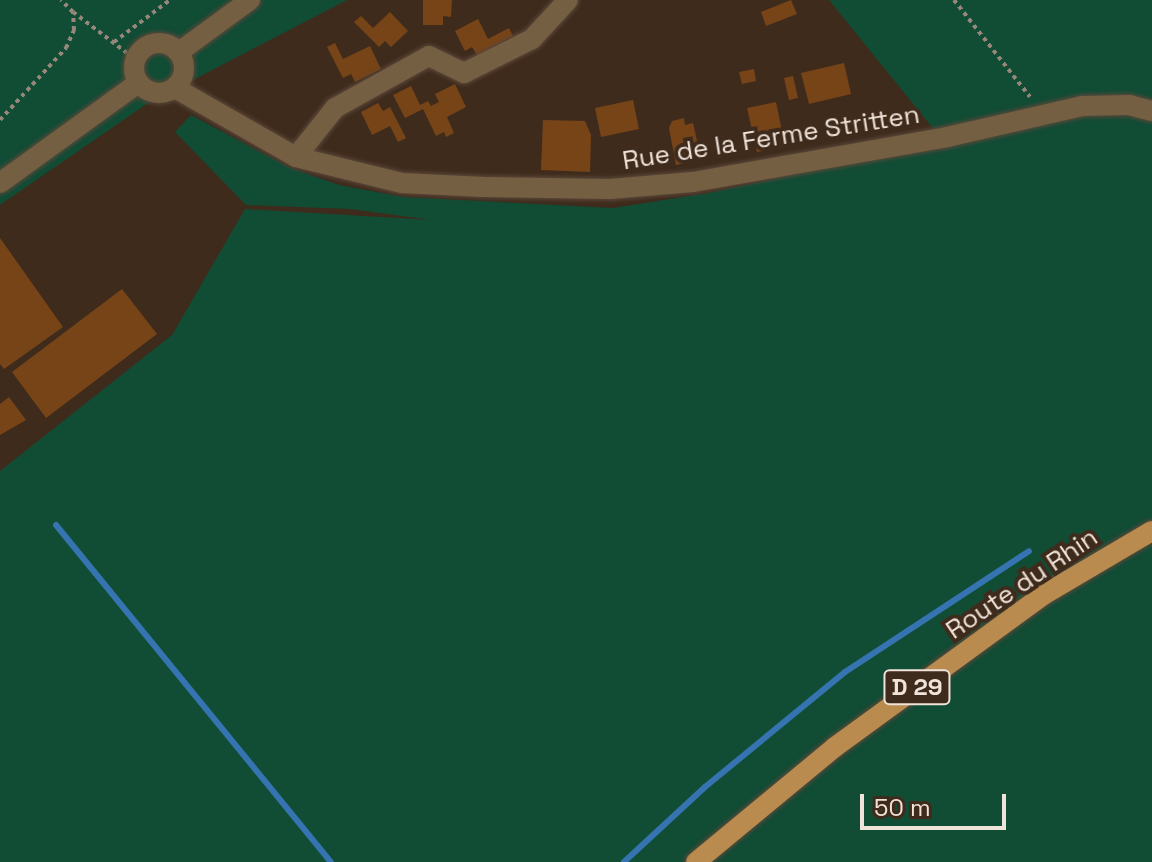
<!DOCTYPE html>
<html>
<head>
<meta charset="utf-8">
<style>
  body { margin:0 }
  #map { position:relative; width:1152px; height:862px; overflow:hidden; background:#3f2b1c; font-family:"Space Grotesk",sans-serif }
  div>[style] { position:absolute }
  .green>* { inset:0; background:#114c35 }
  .stream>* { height:6px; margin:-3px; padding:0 3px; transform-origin:3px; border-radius:3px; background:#3574b0 }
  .building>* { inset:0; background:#774418 }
  .path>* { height:4px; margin-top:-2px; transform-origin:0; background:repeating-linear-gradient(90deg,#97877a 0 4px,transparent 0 8px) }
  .roads { filter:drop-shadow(0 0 2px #5b483a) drop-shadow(0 0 2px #5b483a) }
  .minor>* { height:20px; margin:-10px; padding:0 10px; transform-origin:10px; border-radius:10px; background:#755f42 }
  .minor>.ring { margin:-10px; padding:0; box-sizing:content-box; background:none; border:20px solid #755f42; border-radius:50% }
  .major>* { height:20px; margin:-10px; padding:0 10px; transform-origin:10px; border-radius:10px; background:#ba8b4e }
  span { translate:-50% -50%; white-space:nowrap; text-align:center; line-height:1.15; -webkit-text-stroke:8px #3f2b1c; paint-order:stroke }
  .shield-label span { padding:2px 6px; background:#3f2b1c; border:2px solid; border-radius:6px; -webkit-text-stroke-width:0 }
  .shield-label { font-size:24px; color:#f0e3d9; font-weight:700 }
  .street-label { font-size:26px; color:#f0e3d9 }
  .scale { position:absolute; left:860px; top:794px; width:146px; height:36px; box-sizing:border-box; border:4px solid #f0e3d9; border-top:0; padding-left:10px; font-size:24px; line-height:28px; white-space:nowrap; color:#f0e3d9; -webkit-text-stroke:6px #3f2b1c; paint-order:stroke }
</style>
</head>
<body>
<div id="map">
  <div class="green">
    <i style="clip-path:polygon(0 0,347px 0,145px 105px,0 205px)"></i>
    <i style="clip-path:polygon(829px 0,1152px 0,1152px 862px,0 862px,0 471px,172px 335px,245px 209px,432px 220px,350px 209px,246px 205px,175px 132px,191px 115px,291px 168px,339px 185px,404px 197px,613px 208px,708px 193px,944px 142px)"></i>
  </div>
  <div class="stream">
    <i style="left:56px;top:525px;width:435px;rotate:50.8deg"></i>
    <i style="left:624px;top:862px;width:110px;rotate:-42.8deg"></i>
    <i style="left:705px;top:787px;width:181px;rotate:-39.4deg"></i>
    <i style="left:845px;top:672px;width:220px;rotate:-33.3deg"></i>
  </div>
  <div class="building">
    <i style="clip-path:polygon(423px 0,452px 0,451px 17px,443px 16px,443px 25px,423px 25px)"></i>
    <i style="clip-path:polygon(791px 0,797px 14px,766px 26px,761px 12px)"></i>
    <i style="clip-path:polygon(390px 12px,408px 31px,391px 47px,385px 41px,379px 47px,354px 22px,361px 16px,373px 28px)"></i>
    <i style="clip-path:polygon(478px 19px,488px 39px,509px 28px,513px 36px,477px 55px,472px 47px,465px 51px,455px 31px)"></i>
    <i style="clip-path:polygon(335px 43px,343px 59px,370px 46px,381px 69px,355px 82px,351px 74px,343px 78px,327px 47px)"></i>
    <i style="clip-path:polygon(844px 63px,851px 94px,809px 104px,801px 73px)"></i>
    <i style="clip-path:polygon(754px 69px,756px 81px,742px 84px,739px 72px)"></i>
    <i style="clip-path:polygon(793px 76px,798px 98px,789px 100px,784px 78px)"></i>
    <i style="clip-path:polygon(455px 84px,466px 107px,447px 117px,454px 133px,446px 137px,444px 132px,436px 136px,423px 109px,405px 118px,393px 95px,411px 86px,420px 105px,428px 101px,431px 106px,439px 102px,435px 94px)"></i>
    <i style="clip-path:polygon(633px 100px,639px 129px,601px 137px,595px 108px)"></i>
    <i style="clip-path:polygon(776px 102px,785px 146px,757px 152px,747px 108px)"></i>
    <i style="clip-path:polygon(378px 103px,383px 111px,390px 107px,406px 138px,398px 142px,390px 126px,372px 135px,361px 112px)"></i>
    <i style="clip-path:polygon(684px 118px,685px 125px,693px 123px,701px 159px,676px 165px,669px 128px,672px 121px)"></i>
    <i style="clip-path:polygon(543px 120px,585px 121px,591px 135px,590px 172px,541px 170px)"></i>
    <i style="clip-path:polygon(0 238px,63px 327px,4px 369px,0 364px)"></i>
    <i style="clip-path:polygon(122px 289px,157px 334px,46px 418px,12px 372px)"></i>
    <i style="clip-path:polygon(9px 397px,26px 420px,0 435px,0 404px)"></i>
  </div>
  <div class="path">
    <i style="left:954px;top:0;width:123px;rotate:51.9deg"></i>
    <i style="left:73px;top:12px;width:78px;rotate:37.2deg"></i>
    <i style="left:114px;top:42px;width:70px;rotate:-36.9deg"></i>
    <i style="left:0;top:120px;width:98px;rotate:-47.5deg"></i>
    <i style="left:66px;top:48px;width:20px;rotate:-66deg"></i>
    <i style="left:74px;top:30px;width:18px;rotate:-93deg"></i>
    <i style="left:73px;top:12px;width:17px;rotate:-135deg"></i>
  </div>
  <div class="roads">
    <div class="minor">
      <i class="ring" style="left:134px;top:43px;width:30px;height:30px"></i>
      <i style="left:179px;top:52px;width:88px;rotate:-36.2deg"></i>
      <i style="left:175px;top:88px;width:139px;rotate:29.7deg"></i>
      <i style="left:296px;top:157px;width:109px;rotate:13.8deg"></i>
      <i style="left:402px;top:183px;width:82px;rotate:2.8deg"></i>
      <i style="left:484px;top:187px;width:126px;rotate:0.9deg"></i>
      <i style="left:610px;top:189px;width:83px;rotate:-4.8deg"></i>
      <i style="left:693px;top:182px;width:258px;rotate:-10deg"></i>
      <i style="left:947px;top:137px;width:139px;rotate:-12.9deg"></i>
      <i style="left:1082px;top:106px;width:47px;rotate:-1.2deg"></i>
      <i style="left:1129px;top:105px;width:24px;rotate:15deg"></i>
      <i style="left:296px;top:157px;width:63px;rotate:-51.5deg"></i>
      <i style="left:335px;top:108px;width:107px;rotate:-29deg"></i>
      <i style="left:429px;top:56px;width:39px;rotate:26deg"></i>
      <i style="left:464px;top:73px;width:76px;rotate:-26.6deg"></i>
      <i style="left:532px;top:39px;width:53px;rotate:-47.3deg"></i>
      <i style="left:0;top:183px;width:170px;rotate:-35.9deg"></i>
    </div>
    <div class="major">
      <i style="left:696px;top:862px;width:180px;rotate:-39.6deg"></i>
      <i style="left:835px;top:747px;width:260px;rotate:-36.1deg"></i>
      <i style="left:1045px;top:594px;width:124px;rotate:-30.5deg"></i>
    </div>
  </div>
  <div class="shield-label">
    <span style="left:917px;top:687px">D 29</span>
  </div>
  <div class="street-label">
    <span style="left:771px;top:138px;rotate:-9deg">Rue de la Ferme Stritten</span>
    <span style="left:1022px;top:584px;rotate:-34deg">Route du Rhin</span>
  </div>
  <div class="scale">50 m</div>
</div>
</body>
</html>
